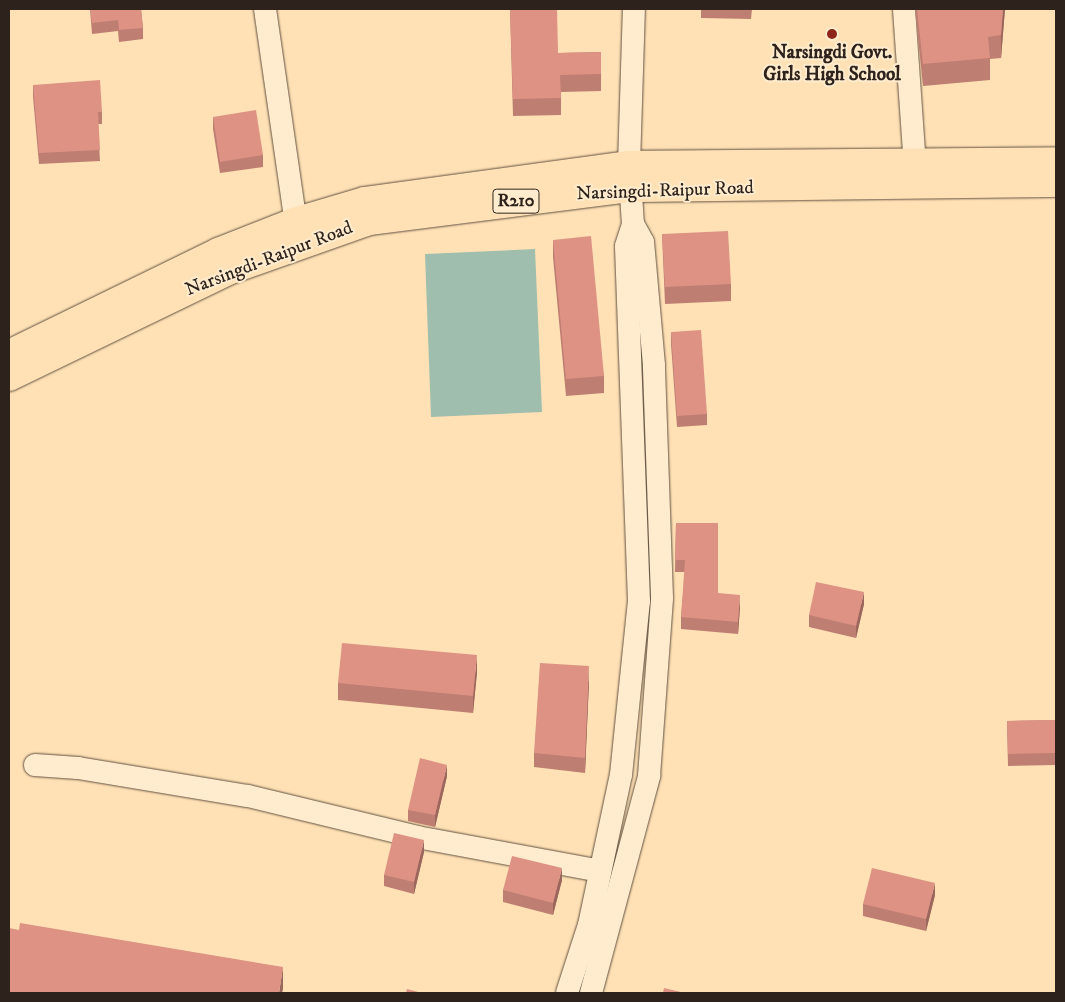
<!DOCTYPE html>
<html>
<head>
<meta charset="utf-8">
<style>
  body { margin:0 }
  #map { position:relative; width:1065px; height:1002px; overflow:hidden; background:#ffe1b5; font-family:"IM FELL DW Pica",serif }
  div>[style] { position:absolute }
  .water>* { inset:0; background:#a0bead }
  .roads { filter:drop-shadow(0 0 1px #625242) drop-shadow(0 0 1px #625242) }
  .street>* { height:22px; margin:-11px; padding:0 11px; transform-origin:11px; border-radius:11px; background:#ffeccf }
  .primary>* { height:28px; margin:-14px; padding:0 14px; transform-origin:14px; border-radius:14px; background:#ffe1b5 }
  .wall>* { inset:0; background:#be7e72 }
  .shaded-wall>* { inset:0; background:#9b665c }
  .building>* { inset:0; background:#dd9284 }
  .dots>* { width:14px; height:14px; translate:-50% -50%; box-sizing:border-box; border:2px solid #ffeccf; border-radius:50% }
  span { translate:-50% -50%; white-space:nowrap; text-align:center; line-height:1.15; -webkit-text-stroke:4px #ffeccf; paint-order:stroke }
  .shield-label span { padding:1px 4px; background:#ffeccf; border:1px solid; border-radius:4px; -webkit-text-stroke-width:0 }
  .shield-label { font-size:18px; color:#2e231c; font-weight:700 }
  .poi-label { font-size:19px; color:#2e231c; font-weight:700 }
  .street-label { font-size:19px; color:#2e231c }
  .frame { position:absolute; inset:0; border:10px solid #2e231c; pointer-events:none }
</style>
</head>
<body>
<div id="map">
  <div class="water">
    <i style="clip-path:polygon(535px 249px,542px 412px,431px 417px,425px 254px)"></i>
  </div>
  <div class="roads">
    <div class="street">
      <i style="left:265px;top:9px;width:231px;rotate:81.8deg"></i>
      <i style="left:904px;top:9px;width:156px;rotate:86deg"></i>
      <i style="left:35px;top:765px;width:43px;rotate:4deg"></i>
      <i style="left:78px;top:768px;width:172px;rotate:9.4deg"></i>
      <i style="left:248px;top:796px;width:174px;rotate:13.6deg"></i>
      <i style="left:417px;top:837px;width:186px;rotate:10.5deg"></i>
      <i style="left:567px;top:993px;width:71px;rotate:-72.1deg"></i>
      <i style="left:589px;top:925px;width:153px;rotate:-78deg"></i>
      <i style="left:621px;top:775px;width:175px;rotate:-84.1deg"></i>
      <i style="left:639px;top:601px;width:355px;rotate:-92.1deg"></i>
      <i style="left:626px;top:246px;width:23px;rotate:-72deg"></i>
      <i style="left:633px;top:224px;width:59px;rotate:-93.9deg"></i>
      <i style="left:629px;top:165px;width:156px;rotate:-88.2deg"></i>
      <i style="left:591px;top:993px;width:225px;rotate:-75deg"></i>
      <i style="left:649px;top:776px;width:178px;rotate:-85.8deg"></i>
      <i style="left:662px;top:598px;width:233px;rotate:-92deg"></i>
      <i style="left:654px;top:365px;width:123px;rotate:-95.1deg"></i>
      <i style="left:643px;top:242px;width:21px;rotate:-119deg"></i>
    </div>
    <div class="primary">
      <i style="left:9px;top:354px;width:233px;rotate:-26deg"></i>
      <i style="left:218px;top:252px;width:82px;rotate:-21.5deg"></i>
      <i style="left:294px;top:222px;width:74px;rotate:-16.5deg"></i>
      <i style="left:365px;top:201px;width:266px;rotate:-7.8deg"></i>
      <i style="left:629px;top:165px;width:427px;rotate:-0.5deg"></i>
      <i style="left:9px;top:377px;width:243px;rotate:-25.8deg"></i>
      <i style="left:228px;top:271px;width:150px;rotate:-19.5deg"></i>
      <i style="left:369px;top:221px;width:264px;rotate:-7.2deg"></i>
      <i style="left:631px;top:188px;width:425px;rotate:-0.7deg"></i>
    </div>
  </div>
  <div class="wall">
    <i style="clip-path:polygon(90px 9px,141px 9px,143px 28px,143px 39px,119px 42px,118px 31px,92px 34px)"></i>
    <i style="clip-path:polygon(510px 9px,558px 53px,601px 52px,601px 91px,561px 92px,561px 115px,513px 116px)"></i>
    <i style="clip-path:polygon(701px 9px,752px 9px,751px 19px,701px 18px)"></i>
    <i style="clip-path:polygon(915px 9px,1005px 9px,1001px 58px,990px 59px,990px 80px,923px 86px)"></i>
    <i style="clip-path:polygon(33px 85px,102px 112px,102px 124px,98px 124px,100px 161px,39px 164px,33px 97px)"></i>
    <i style="clip-path:polygon(213px 117px,263px 155px,263px 167px,220px 173px,213px 129px)"></i>
    <i style="clip-path:polygon(662px 234px,731px 284px,731px 301px,665px 304px)"></i>
    <i style="clip-path:polygon(553px 240px,604px 376px,604px 393px,566px 396px,553px 257px)"></i>
    <i style="clip-path:polygon(671px 332px,707px 414px,707px 425px,677px 427px,671px 344px)"></i>
    <i style="clip-path:polygon(676px 523px,718px 593px,740px 607px,738px 634px,681px 629px,681px 617px,685px 572px,675px 572px)"></i>
    <i style="clip-path:polygon(864px 604px,856px 638px,809px 627px,809px 615px)"></i>
    <i style="clip-path:polygon(477px 672px,473px 713px,338px 700px,338px 683px)"></i>
    <i style="clip-path:polygon(589px 681px,585px 773px,534px 767px,534px 753px)"></i>
    <i style="clip-path:polygon(1056px 720px,1056px 765px,1008px 766px,1007px 721px)"></i>
    <i style="clip-path:polygon(447px 776px,435px 827px,408px 821px,408px 810px)"></i>
    <i style="clip-path:polygon(424px 852px,414px 894px,384px 886px,384px 875px)"></i>
    <i style="clip-path:polygon(562px 880px,553px 915px,503px 902px,503px 890px)"></i>
    <i style="clip-path:polygon(935px 895px,926px 931px,863px 916px,863px 904px)"></i>
  </div>
  <div class="shaded-wall">
    <i style="clip-path:polygon(1003px 9px,1005px 9px,1001px 58px,1001px 35px)"></i>
    <i style="clip-path:polygon(864px 592px,864px 604px,856px 638px,856px 626px)"></i>
    <i style="clip-path:polygon(740px 595px,740px 607px,738px 634px,738px 622px)"></i>
    <i style="clip-path:polygon(477px 655px,477px 672px,473px 713px,473px 696px)"></i>
    <i style="clip-path:polygon(589px 666px,589px 681px,585px 773px,585px 758px)"></i>
    <i style="clip-path:polygon(447px 765px,447px 776px,435px 827px,435px 815px)"></i>
    <i style="clip-path:polygon(424px 840px,424px 852px,414px 894px,414px 882px)"></i>
    <i style="clip-path:polygon(562px 868px,562px 880px,553px 915px,553px 903px)"></i>
    <i style="clip-path:polygon(935px 883px,935px 895px,926px 931px,926px 919px)"></i>
    <i style="clip-path:polygon(283px 967px,283px 989px,282px 993px,279px 993px)"></i>
  </div>
  <div class="building">
    <i style="clip-path:polygon(90px 9px,141px 9px,143px 28px,119px 30px,118px 20px,92px 23px)"></i>
    <i style="clip-path:polygon(510px 9px,557px 9px,558px 53px,601px 52px,601px 74px,560px 75px,561px 98px,513px 99px)"></i>
    <i style="clip-path:polygon(917px 9px,1003px 9px,1001px 35px,988px 37px,990px 58px,923px 64px)"></i>
    <i style="clip-path:polygon(100px 80px,102px 112px,98px 112px,100px 150px,39px 153px,33px 85px)"></i>
    <i style="clip-path:polygon(256px 110px,263px 155px,220px 162px,213px 117px)"></i>
    <i style="clip-path:polygon(728px 231px,731px 284px,665px 287px,662px 234px)"></i>
    <i style="clip-path:polygon(591px 236px,604px 376px,566px 379px,553px 240px)"></i>
    <i style="clip-path:polygon(701px 330px,707px 414px,677px 416px,671px 332px)"></i>
    <i style="clip-path:polygon(676px 523px,718px 523px,718px 593px,740px 595px,738px 622px,681px 617px,685px 560px,675px 560px)"></i>
    <i style="clip-path:polygon(816px 582px,864px 592px,856px 626px,809px 615px)"></i>
    <i style="clip-path:polygon(342px 643px,477px 655px,473px 696px,338px 683px)"></i>
    <i style="clip-path:polygon(540px 663px,589px 666px,585px 758px,534px 753px)"></i>
    <i style="clip-path:polygon(1056px 720px,1056px 753px,1008px 754px,1007px 721px)"></i>
    <i style="clip-path:polygon(420px 758px,447px 765px,435px 815px,408px 810px)"></i>
    <i style="clip-path:polygon(394px 833px,424px 840px,414px 882px,384px 875px)"></i>
    <i style="clip-path:polygon(512px 856px,562px 868px,553px 903px,503px 890px)"></i>
    <i style="clip-path:polygon(872px 868px,935px 883px,926px 919px,863px 904px)"></i>
    <i style="clip-path:polygon(20px 923px,283px 967px,279px 993px,9px 993px,9px 928px,19px 930px)"></i>
    <i style="clip-path:polygon(664px 988px,685px 993px,663px 993px)"></i>
    <i style="clip-path:polygon(407px 989px,422px 993px,406px 993px)"></i>
  </div>
  <div class="dots">
    <i style="left:832px;top:34px;background:#8f2418"></i>
  </div>
  <div class="shield-label">
    <span style="left:516px;top:201px">R210</span>
  </div>
  <div class="poi-label">
    <span style="left:832px;top:64px">Narsingdi Govt.<br>Girls High School</span>
  </div>
  <div class="street-label">
    <span style="left:665px;top:191px;rotate:-2deg">Narsingdi-Raipur Road</span>
    <span style="left:269px;top:259px;rotate:-21deg">Narsingdi-Raipur Road</span>
  </div>
  <div class="frame"></div>
</div>
</body>
</html>
